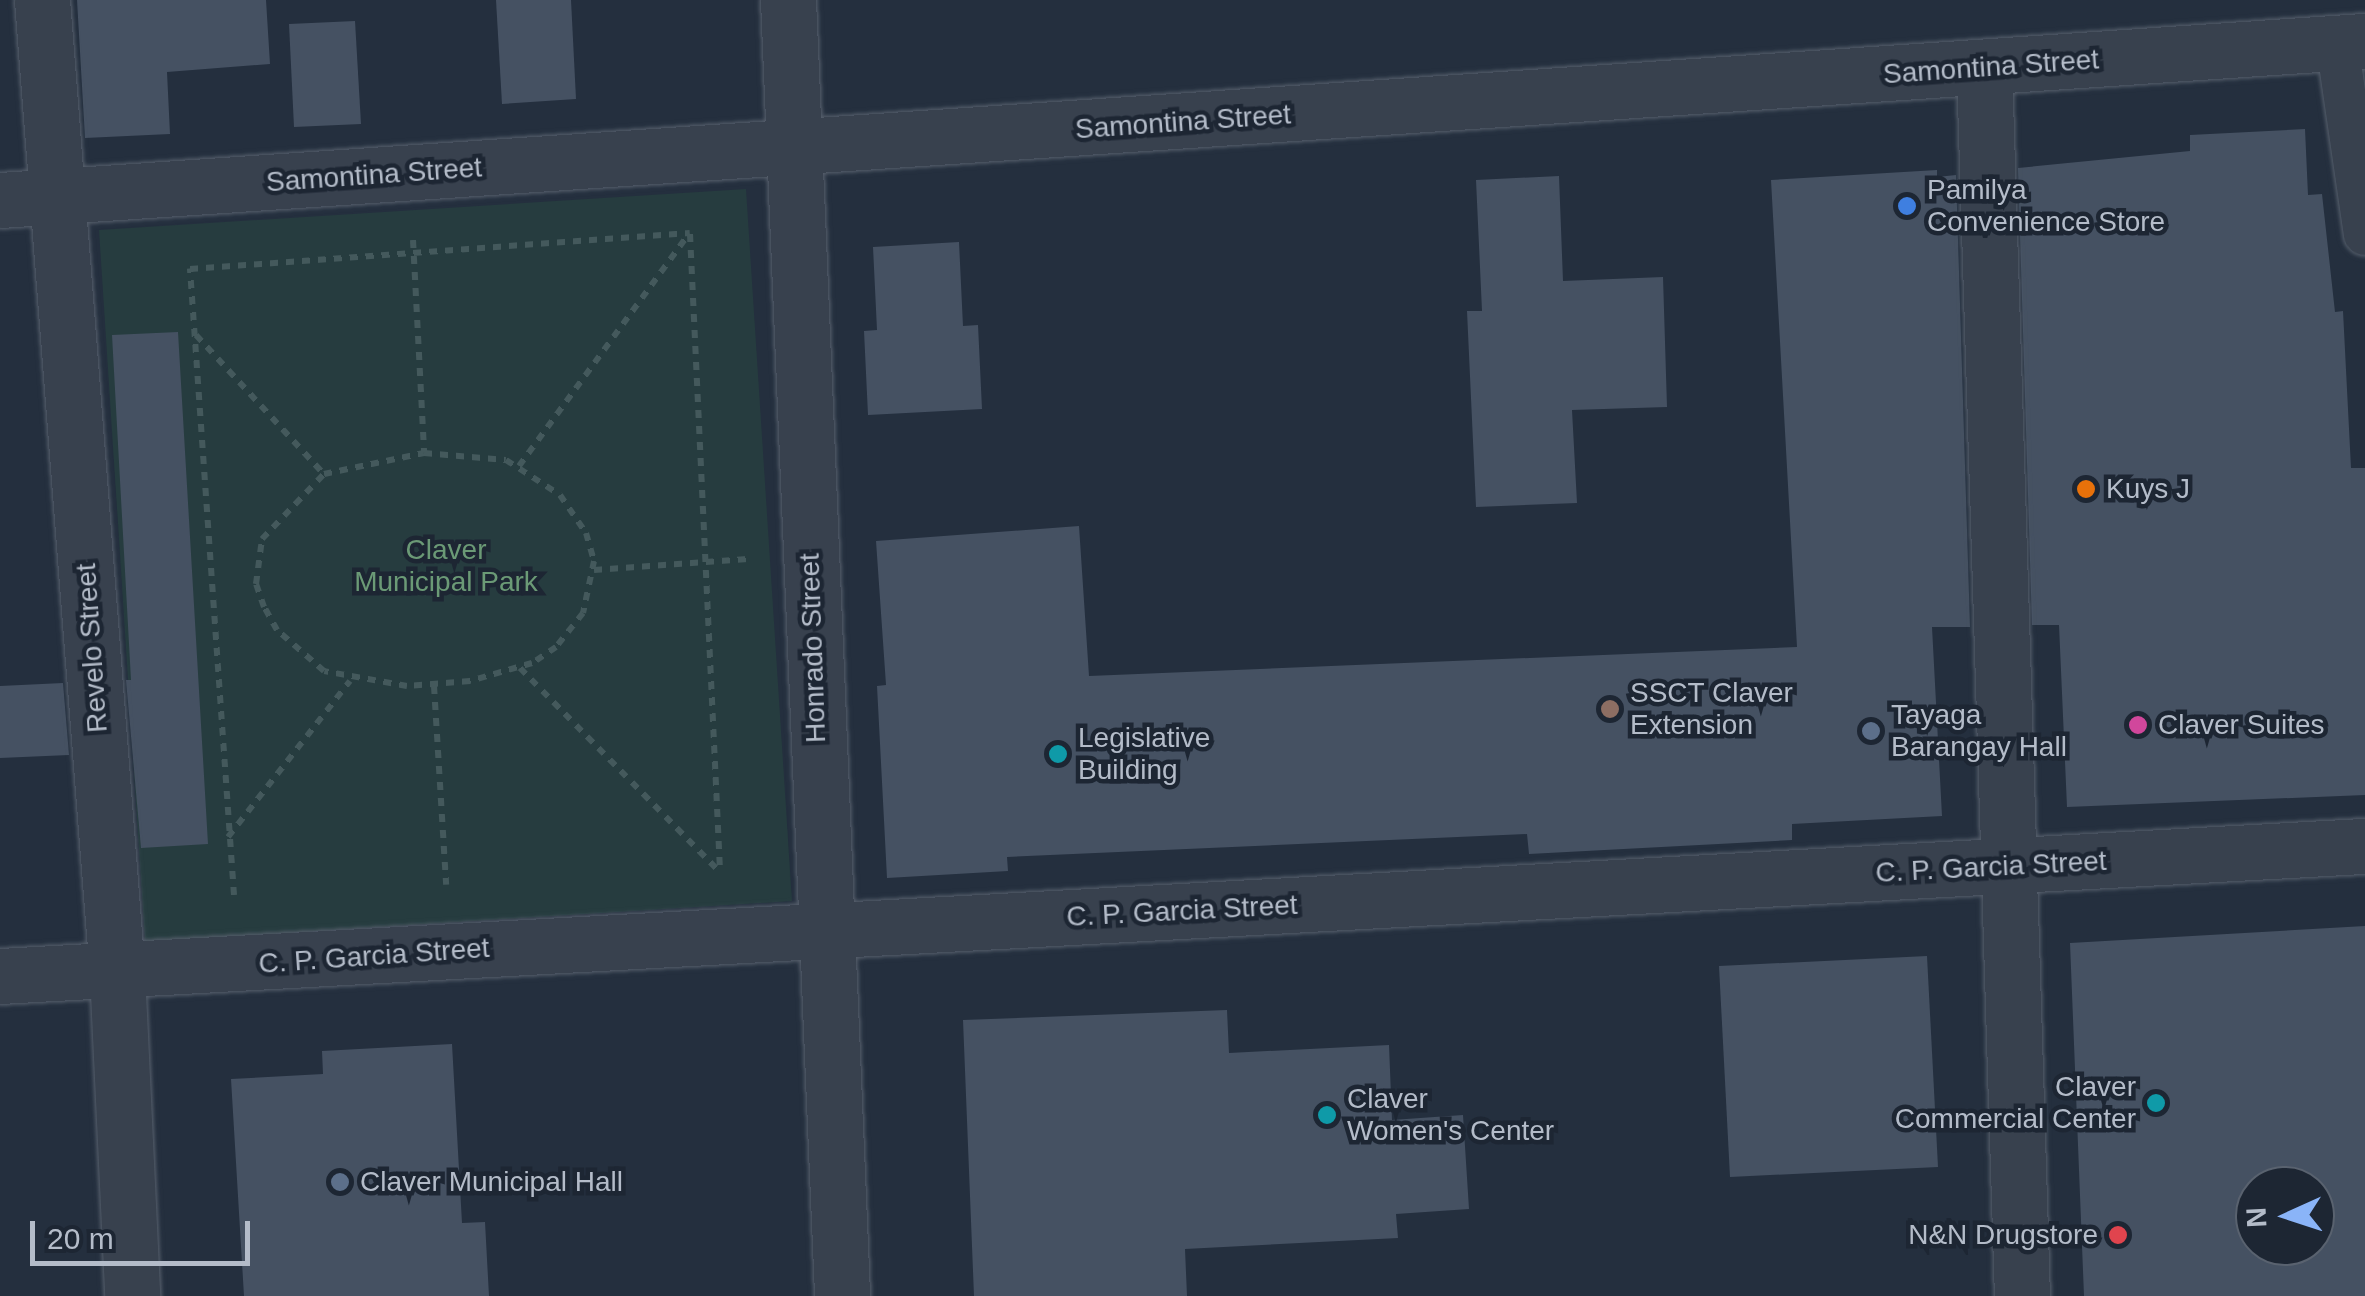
<!DOCTYPE html>
<html>
<head>
<meta charset="utf-8">
<style>
  body { margin:0 }
  #map { position:relative; width:2365px; height:1296px; overflow:hidden; background:#242f3e; font-family:Helvetica,sans-serif }
  div>[style] { position:absolute }
  .green>* { inset:0; background:#263c3f }
  .building>* { inset:0; background:#455162 }
  .path>* { height:6px; margin-top:-3px; transform-origin:0; background:repeating-linear-gradient(90deg,#44595c 0 8px,transparent 0 16px) }
  .roads { filter:drop-shadow(0 0 2px #565f6c) drop-shadow(0 0 2px #565f6c) }
  .lane>* { height:42px; margin:-21px; padding:0 21px; transform-origin:21px; border-radius:21px; background:#38414e }
  .street>* { height:55px; margin:-27.5px; padding:0 27.5px; transform-origin:27.5px; border-radius:27.5px; background:#38414e }
  .dots>* { width:28px; height:28px; translate:-50% -50%; box-sizing:border-box; border:5px solid #1d2633; border-radius:50% }
  span { translate:-50% -50%; white-space:nowrap; text-align:center; line-height:1.15; -webkit-text-stroke:9px #1d2633; paint-order:stroke }
  .street-label { font-size:28px; color:#b4bcc9 }
  .poi-label { font-size:28px; color:#b4bcc9 }
  .left { translate:0 -50%; text-align:left }
  .right { translate:-100% -50%; text-align:right }
  .park-label { font-size:28px; color:#6b9a76 }
  .north { position:absolute; left:2235px; top:1166px; width:100px; height:100px; box-sizing:border-box; background:#1d2633; border:2px solid #59626f; border-radius:50%; rotate:267deg; font-size:28px; font-weight:700; line-height:40px; text-align:center; color:#b4bcc9 }
  .north::after { content:''; display:block; margin:auto; width:35px; height:45px; background:#8ab4f8; clip-path:polygon(50% 0,100% 100%,50% 72%,0 100%) }
  .scale { position:absolute; left:30px; top:1221px; width:220px; height:45px; box-sizing:border-box; border:5px solid #b4bcc9; border-top:0; padding-left:12px; font-size:30px; line-height:35px; white-space:nowrap; color:#b4bcc9; -webkit-text-stroke:8px #1d2633; paint-order:stroke }
</style>
</head>
<body>
<div id="map">
  <div class="green">
    <i style="clip-path:polygon(746px 189px,792px 901px,145px 942px,99px 230px)"></i>
  </div>
  <div class="building">
    <i style="clip-path:polygon(77px 0,266px 0,270px 64px,167px 72px,170px 134px,85px 138px)"></i>
    <i style="clip-path:polygon(496px 0,571px 0,576px 99px,502px 104px)"></i>
    <i style="clip-path:polygon(355px 21px,361px 124px,294px 127px,289px 24px)"></i>
    <i style="clip-path:polygon(2305px 129px,2308px 195px,2322px 194px,2335px 312px,2343px 311px,2351px 468px,2365px 468px,2365px 795px,2067px 807px,2059px 625px,2032px 625px,2018px 168px,2190px 151px,2190px 135px)"></i>
    <i style="clip-path:polygon(1937px 170px,1937px 177px,1956px 175px,1970px 627px,1932px 627px,1942px 816px,1792px 824px,1792px 840px,1529px 854px,1527px 834px,1007px 857px,1008px 871px,887px 878px,877px 686px,886px 685px,876px 541px,1079px 526px,1089px 676px,1797px 647px,1771px 180px)"></i>
    <i style="clip-path:polygon(1559px 176px,1563px 281px,1663px 277px,1667px 407px,1572px 410px,1577px 503px,1476px 507px,1467px 311px,1482px 311px,1476px 180px)"></i>
    <i style="clip-path:polygon(959px 242px,963px 326px,978px 325px,982px 409px,868px 415px,864px 331px,877px 330px,873px 247px)"></i>
    <i style="clip-path:polygon(178px 332px,208px 844px,141px 848px,126px 680px,131px 680px,112px 335px)"></i>
    <i style="clip-path:polygon(63px 683px,69px 755px,0 758px,0 686px)"></i>
    <i style="clip-path:polygon(evenodd,2365px 926px,2365px 1296px,2084px 1296px,2070px 943px,2365px 926px,2255px 1186px,2315px 1186px,2315px 1246px,2255px 1246px,2255px 1186px)"></i>
    <i style="clip-path:polygon(1927px 956px,1938px 1167px,1730px 1177px,1719px 966px)"></i>
    <i style="clip-path:polygon(1227px 1010px,1229px 1053px,1389px 1045px,1392px 1120px,1463px 1115px,1469px 1209px,1396px 1214px,1398px 1238px,1185px 1249px,1187px 1296px,974px 1296px,963px 1020px)"></i>
    <i style="clip-path:polygon(452px 1044px,462px 1223px,485px 1222px,489px 1296px,244px 1296px,231px 1079px,323px 1074px,322px 1051px)"></i>
  </div>
  <div class="path">
    <i style="left:690px;top:234px;width:638px;rotate:87.3deg"></i>
    <i style="left:413px;top:240px;width:213px;rotate:87deg"></i>
    <i style="left:196px;top:335px;width:189px;rotate:47.4deg"></i>
    <i style="left:424px;top:453px;width:82px;rotate:4.9deg"></i>
    <i style="left:506px;top:460px;width:64px;rotate:32.9deg"></i>
    <i style="left:560px;top:495px;width:46px;rotate:55.6deg"></i>
    <i style="left:586px;top:533px;width:29px;rotate:74deg"></i>
    <i style="left:594px;top:561px;width:53px;rotate:101.9deg"></i>
    <i style="left:583px;top:613px;width:43px;rotate:128.5deg"></i>
    <i style="left:556px;top:647px;width:29px;rotate:146deg"></i>
    <i style="left:532px;top:663px;width:65px;rotate:163.8deg"></i>
    <i style="left:470px;top:681px;width:63px;rotate:175.5deg"></i>
    <i style="left:407px;top:686px;width:84px;rotate:-169.8deg"></i>
    <i style="left:324px;top:671px;width:62px;rotate:-138.9deg"></i>
    <i style="left:277px;top:630px;width:26px;rotate:-119deg"></i>
    <i style="left:264px;top:607px;width:24px;rotate:-109deg"></i>
    <i style="left:256px;top:584px;width:45px;rotate:-82.4deg"></i>
    <i style="left:262px;top:539px;width:90px;rotate:-46.4deg"></i>
    <i style="left:324px;top:474px;width:102px;rotate:-11.9deg"></i>
    <i style="left:519px;top:466px;width:288px;rotate:-53.8deg"></i>
    <i style="left:594px;top:570px;width:154px;rotate:-4.1deg"></i>
    <i style="left:520px;top:668px;width:284px;rotate:45.6deg"></i>
    <i style="left:434px;top:686px;width:199px;rotate:86.5deg"></i>
    <i style="left:228px;top:837px;width:198px;rotate:-52deg"></i>
    <i style="left:234px;top:895px;width:628px;rotate:-94.02deg"></i>
    <i style="left:190px;top:269px;width:501px;rotate:-4.12deg"></i>
  </div>
  <div class="roads">
    <div class="lane">
      <i style="left:2337px;top:43px;width:193px;rotate:81.7deg"></i>
    </div>
    <div class="street">
      <i style="left:42px;top:0;width:975px;rotate:85.59deg"></i>
      <i style="left:117px;top:972px;width:324px;rotate:87.3deg"></i>
      <i style="left:788px;top:0;width:1297px;rotate:87.61deg"></i>
      <i style="left:1984px;top:68px;width:1229px;rotate:88.23deg"></i>
      <i style="left:0;top:200px;width:2370px;rotate:-3.85deg"></i>
      <i style="left:0;top:976px;width:2369px;rotate:-3.15deg"></i>
    </div>
  </div>
  <div class="dots">
    <i style="left:1907px;top:206px;background:#3f7fe0"></i>
    <i style="left:2086px;top:489px;background:#e8710a"></i>
    <i style="left:1610px;top:709px;background:#8d6e63"></i>
    <i style="left:2138px;top:725px;background:#d1479c"></i>
    <i style="left:1871px;top:731px;background:#5c6f8a"></i>
    <i style="left:1058px;top:754px;background:#0f9aa8"></i>
    <i style="left:2156px;top:1103px;background:#0f9aa8"></i>
    <i style="left:1327px;top:1115px;background:#0f9aa8"></i>
    <i style="left:340px;top:1182px;background:#5c6f8a"></i>
    <i style="left:2118px;top:1235px;background:#e0444e"></i>
  </div>
  <div class="street-label">
    <span style="left:1991px;top:67px;rotate:-4deg">Samontina Street</span>
    <span style="left:1183px;top:122px;rotate:-4deg">Samontina Street</span>
    <span style="left:374px;top:175px;rotate:-4deg">Samontina Street</span>
    <span style="left:92px;top:648px;rotate:-94deg">Revelo Street</span>
    <span style="left:813px;top:648px;rotate:-92deg">Honrado Street</span>
    <span style="left:1991px;top:867px;rotate:-3deg">C. P. Garcia Street</span>
    <span style="left:1182px;top:911px;rotate:-3deg">C. P. Garcia Street</span>
    <span style="left:374px;top:956px;rotate:-4deg">C. P. Garcia Street</span>
  </div>
  <div class="poi-label">
    <span class="left" style="left:1927px;top:206px">Pamilya<br>Convenience Store</span>
    <span class="left" style="left:2106px;top:489px">Kuys J</span>
    <span class="left" style="left:1630px;top:709px">SSCT Claver<br>Extension</span>
    <span class="left" style="left:1891px;top:731px">Tayaga<br>Barangay Hall</span>
    <span class="left" style="left:2158px;top:725px">Claver Suites</span>
    <span class="left" style="left:1078px;top:754px">Legislative<br>Building</span>
    <span class="right" style="left:2136px;top:1103px">Claver<br>Commercial Center</span>
    <span class="left" style="left:1347px;top:1115px">Claver<br>Women's Center</span>
    <span class="left" style="left:360px;top:1182px">Claver Municipal Hall</span>
    <span class="right" style="left:2098px;top:1235px">N&amp;N Drugstore</span>
  </div>
  <div class="park-label">
    <span style="left:446px;top:566px">Claver<br>Municipal Park</span>
  </div>
  <div class="north">N</div>
  <div class="scale">20 m</div>
</div>
</body>
</html>
